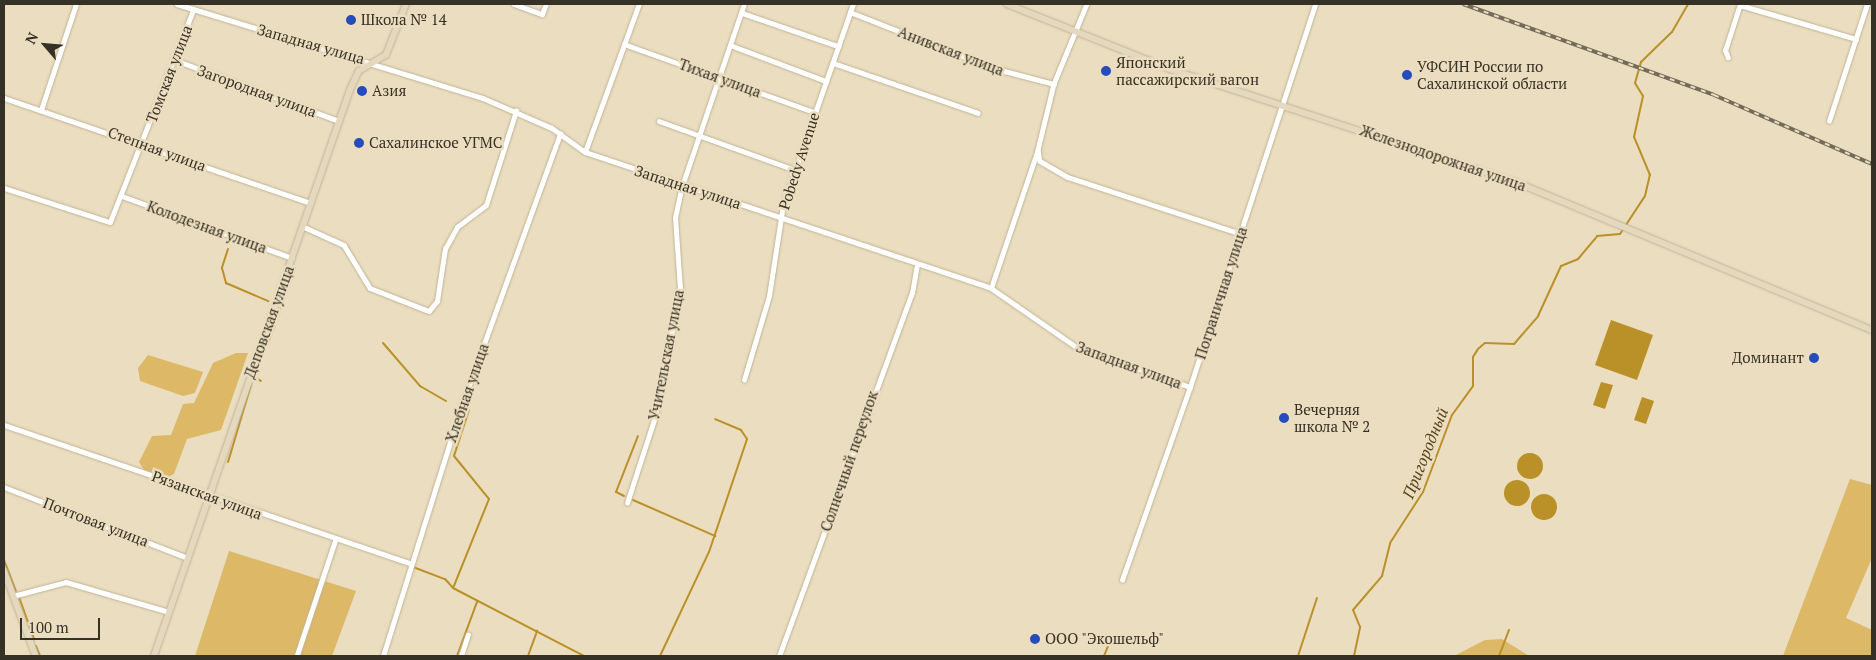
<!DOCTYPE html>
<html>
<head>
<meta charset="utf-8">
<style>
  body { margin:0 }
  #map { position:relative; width:1876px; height:660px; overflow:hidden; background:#ebddbf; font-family:"PT Serif",serif }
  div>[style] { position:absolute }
  .green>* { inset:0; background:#dcb867 }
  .water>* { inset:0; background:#ba9028 }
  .round { border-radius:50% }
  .stream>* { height:2px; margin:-1px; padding:0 1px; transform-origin:1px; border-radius:1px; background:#ba9028 }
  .roads { filter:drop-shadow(0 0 1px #c0b396) drop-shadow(0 0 1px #c0b396) }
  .street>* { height:4.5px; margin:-2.25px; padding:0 2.25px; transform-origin:2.25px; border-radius:2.25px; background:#fff }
  .secondary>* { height:5.5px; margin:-2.75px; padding:0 2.75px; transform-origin:2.75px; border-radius:2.75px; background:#e4d9bf }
  .rail>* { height:4px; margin-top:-2px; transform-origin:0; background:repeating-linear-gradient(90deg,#ebddbf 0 5.5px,#746c5b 0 11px); box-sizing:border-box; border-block:1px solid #746c5b }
  .dots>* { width:14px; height:14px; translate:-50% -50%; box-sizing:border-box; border:2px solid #ebddbf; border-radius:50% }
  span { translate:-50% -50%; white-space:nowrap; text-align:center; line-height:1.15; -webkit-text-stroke:5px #ebddbf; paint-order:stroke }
  .poi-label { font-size:15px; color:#363126 }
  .left { translate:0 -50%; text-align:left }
  .right { translate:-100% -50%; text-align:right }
  .street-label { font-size:15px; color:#363126 }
  .water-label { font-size:16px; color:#57451c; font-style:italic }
  .frame { position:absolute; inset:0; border:5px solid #363126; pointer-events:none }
  .north { position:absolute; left:20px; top:20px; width:50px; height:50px; -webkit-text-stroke:4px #ebddbf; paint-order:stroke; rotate:297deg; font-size:14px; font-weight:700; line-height:20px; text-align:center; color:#363126 }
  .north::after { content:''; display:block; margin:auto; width:18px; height:22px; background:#363126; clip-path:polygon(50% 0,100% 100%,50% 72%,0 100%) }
  .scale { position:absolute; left:20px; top:618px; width:80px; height:22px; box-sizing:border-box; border:2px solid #363126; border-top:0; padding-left:6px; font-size:15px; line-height:18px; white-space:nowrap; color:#363126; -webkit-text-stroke:4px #ebddbf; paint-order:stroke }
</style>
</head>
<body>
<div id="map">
  <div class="green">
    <i style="clip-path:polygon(236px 353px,248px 353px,221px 430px,187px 439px,174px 474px,166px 478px,144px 470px,139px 462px,152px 436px,171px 435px,183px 404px,194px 403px,213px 363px)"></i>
    <i style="clip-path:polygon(148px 355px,203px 372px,195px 393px,183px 396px,140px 381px,138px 368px)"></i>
    <i style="clip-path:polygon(1850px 479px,1872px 485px,1872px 558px,1846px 618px,1872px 630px,1872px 656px,1783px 656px)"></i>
    <i style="clip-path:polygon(229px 551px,356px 591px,332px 656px,195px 656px)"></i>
    <i style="clip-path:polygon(1502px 639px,1529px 656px,1454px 656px,1485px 640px)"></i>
  </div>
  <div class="water">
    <i style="clip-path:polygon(1611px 320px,1653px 335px,1637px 380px,1595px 365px)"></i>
    <i style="clip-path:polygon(1601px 382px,1613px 385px,1605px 409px,1593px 405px)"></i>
    <i style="clip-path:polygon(1642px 397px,1654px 401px,1646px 424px,1634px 420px)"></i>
    <i class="round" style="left:1517px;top:453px;width:26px;height:26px"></i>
    <i class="round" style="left:1504px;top:480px;width:26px;height:26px"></i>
    <i class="round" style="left:1531px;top:494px;width:26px;height:26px"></i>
  </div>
  <div class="stream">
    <i style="left:228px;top:249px;width:20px;rotate:108deg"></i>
    <i style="left:222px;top:268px;width:16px;rotate:75deg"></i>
    <i style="left:226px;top:283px;width:46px;rotate:23.2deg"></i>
    <i style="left:277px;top:319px;width:54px;rotate:-70.6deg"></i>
    <i style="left:383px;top:343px;width:57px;rotate:49.3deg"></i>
    <i style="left:420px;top:386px;width:30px;rotate:30deg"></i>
    <i style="left:263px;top:355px;width:31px;rotate:-68deg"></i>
    <i style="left:261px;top:360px;width:18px;rotate:109deg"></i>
    <i style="left:255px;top:377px;width:7px;rotate:34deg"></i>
    <i style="left:469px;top:410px;width:48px;rotate:108.1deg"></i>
    <i style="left:454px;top:456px;width:55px;rotate:50.9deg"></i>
    <i style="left:489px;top:499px;width:96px;rotate:112deg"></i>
    <i style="left:453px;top:588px;width:148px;rotate:27.4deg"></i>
    <i style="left:228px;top:462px;width:80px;rotate:-73.4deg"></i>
    <i style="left:624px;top:496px;width:9px;rotate:-153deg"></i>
    <i style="left:616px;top:492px;width:60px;rotate:-68.6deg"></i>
    <i style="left:633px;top:500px;width:90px;rotate:23.7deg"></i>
    <i style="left:4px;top:560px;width:33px;rotate:69deg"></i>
    <i style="left:413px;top:567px;width:34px;rotate:21deg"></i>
    <i style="left:445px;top:579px;width:12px;rotate:48deg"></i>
    <i style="left:19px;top:597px;width:45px;rotate:70.3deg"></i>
    <i style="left:36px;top:646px;width:11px;rotate:68deg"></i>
    <i style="left:457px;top:656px;width:58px;rotate:-69.7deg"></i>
    <i style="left:528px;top:656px;width:27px;rotate:-70deg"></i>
    <i style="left:660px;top:656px;width:115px;rotate:-64.8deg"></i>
    <i style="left:709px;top:552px;width:119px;rotate:-71.4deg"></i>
    <i style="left:747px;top:439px;width:11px;rotate:-124deg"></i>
    <i style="left:741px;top:430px;width:28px;rotate:-157deg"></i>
    <i style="left:1104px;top:656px;width:11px;rotate:-68deg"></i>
    <i style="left:1298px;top:656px;width:61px;rotate:-71.9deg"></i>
    <i style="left:1354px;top:656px;width:30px;rotate:-78deg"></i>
    <i style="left:1360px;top:627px;width:18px;rotate:-112deg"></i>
    <i style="left:1353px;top:610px;width:45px;rotate:-49.5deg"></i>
    <i style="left:1382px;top:576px;width:34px;rotate:-76deg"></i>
    <i style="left:1390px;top:543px;width:61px;rotate:-57.1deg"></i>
    <i style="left:1423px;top:492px;width:82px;rotate:-69.4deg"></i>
    <i style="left:1452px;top:415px;width:36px;rotate:-54deg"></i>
    <i style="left:1473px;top:386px;width:29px;rotate:-90deg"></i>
    <i style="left:1473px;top:357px;width:9px;rotate:-58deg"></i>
    <i style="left:1478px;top:349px;width:9px;rotate:-41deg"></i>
    <i style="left:1485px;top:343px;width:29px;rotate:2deg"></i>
    <i style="left:1514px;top:344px;width:37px;rotate:-49deg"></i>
    <i style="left:1538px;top:316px;width:55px;rotate:-65.3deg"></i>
    <i style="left:1561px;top:266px;width:18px;rotate:-22deg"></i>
    <i style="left:1578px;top:259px;width:30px;rotate:-50deg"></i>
    <i style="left:1597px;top:236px;width:23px;rotate:-5deg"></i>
    <i style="left:1620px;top:234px;width:45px;rotate:-56.7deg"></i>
    <i style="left:1645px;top:196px;width:22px;rotate:-77deg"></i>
    <i style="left:1650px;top:175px;width:41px;rotate:-112.8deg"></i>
    <i style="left:1634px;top:137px;width:42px;rotate:-77.6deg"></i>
    <i style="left:1643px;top:96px;width:15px;rotate:-122deg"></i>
    <i style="left:1635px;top:83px;width:22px;rotate:-74deg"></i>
    <i style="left:1641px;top:62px;width:43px;rotate:-44.1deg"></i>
    <i style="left:1672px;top:32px;width:32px;rotate:-60deg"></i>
    <i style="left:1499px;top:656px;width:28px;rotate:-69deg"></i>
  </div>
  <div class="roads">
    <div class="street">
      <i style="left:177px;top:4px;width:320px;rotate:17.1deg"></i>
      <i style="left:483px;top:98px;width:75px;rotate:23.5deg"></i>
      <i style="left:552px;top:128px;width:41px;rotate:36deg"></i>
      <i style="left:585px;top:152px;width:428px;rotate:18.5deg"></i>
      <i style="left:991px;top:288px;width:102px;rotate:34.6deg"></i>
      <i style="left:1075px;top:346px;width:122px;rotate:19.6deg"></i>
      <i style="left:514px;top:4px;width:30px;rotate:20deg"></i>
      <i style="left:542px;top:14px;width:11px;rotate:-68deg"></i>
      <i style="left:1087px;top:4px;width:87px;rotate:112.4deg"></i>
      <i style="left:1054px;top:84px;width:68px;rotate:103.6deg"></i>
      <i style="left:1038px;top:150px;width:11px;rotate:80deg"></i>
      <i style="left:1040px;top:161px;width:32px;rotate:30deg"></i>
      <i style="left:1068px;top:177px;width:182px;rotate:18.2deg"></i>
      <i style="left:1740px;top:5px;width:121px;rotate:16.3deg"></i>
      <i style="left:850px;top:12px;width:154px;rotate:21.4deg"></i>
      <i style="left:993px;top:68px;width:63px;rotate:14.7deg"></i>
      <i style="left:742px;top:13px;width:102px;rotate:19deg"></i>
      <i style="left:624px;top:44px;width:202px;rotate:19.7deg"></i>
      <i style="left:730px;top:45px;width:103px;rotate:20.6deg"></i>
      <i style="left:1728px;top:58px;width:8px;rotate:-113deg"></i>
      <i style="left:1725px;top:51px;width:49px;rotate:-72.3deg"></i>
      <i style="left:175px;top:60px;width:175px;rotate:20.4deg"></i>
      <i style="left:833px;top:63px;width:153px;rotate:19deg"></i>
      <i style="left:4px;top:98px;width:324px;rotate:18.9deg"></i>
      <i style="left:41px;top:110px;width:112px;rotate:-71.7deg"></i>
      <i style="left:659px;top:121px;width:145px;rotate:19.8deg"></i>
      <i style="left:1829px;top:121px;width:123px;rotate:-72deg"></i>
      <i style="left:585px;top:152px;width:158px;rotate:-70deg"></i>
      <i style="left:4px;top:188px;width:111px;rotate:17.8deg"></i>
      <i style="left:110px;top:222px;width:228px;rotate:-68.6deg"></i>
      <i style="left:122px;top:196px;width:181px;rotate:20deg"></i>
      <i style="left:302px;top:226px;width:46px;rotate:24.3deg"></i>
      <i style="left:344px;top:245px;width:50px;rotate:58.8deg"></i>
      <i style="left:370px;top:288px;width:63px;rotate:21.3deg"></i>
      <i style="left:429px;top:311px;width:13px;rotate:-51deg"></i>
      <i style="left:437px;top:301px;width:53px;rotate:-81.3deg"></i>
      <i style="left:445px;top:249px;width:25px;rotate:-61deg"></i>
      <i style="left:457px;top:227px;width:36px;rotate:-37deg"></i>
      <i style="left:486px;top:205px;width:99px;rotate:-72.3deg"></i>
      <i style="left:991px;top:288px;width:144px;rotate:-71.3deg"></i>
      <i style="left:744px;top:380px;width:88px;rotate:-73.4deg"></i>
      <i style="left:769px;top:296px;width:92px;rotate:-81.3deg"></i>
      <i style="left:783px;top:205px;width:213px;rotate:-70.8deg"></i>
      <i style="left:4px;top:425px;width:429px;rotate:18.8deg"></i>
      <i style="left:4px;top:487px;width:197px;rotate:21.1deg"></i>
      <i style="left:627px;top:503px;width:90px;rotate:-72deg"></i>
      <i style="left:655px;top:417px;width:130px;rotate:-78.9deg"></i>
      <i style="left:680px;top:289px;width:71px;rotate:-94deg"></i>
      <i style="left:675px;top:218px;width:33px;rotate:-78deg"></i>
      <i style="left:682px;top:186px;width:192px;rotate:-71.2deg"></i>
      <i style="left:1122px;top:580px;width:205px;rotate:-70.6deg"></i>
      <i style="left:1190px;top:387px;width:403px;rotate:-71.9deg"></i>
      <i style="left:13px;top:596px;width:55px;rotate:-14.8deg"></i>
      <i style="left:66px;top:582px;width:107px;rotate:16.2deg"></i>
      <i style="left:297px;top:655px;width:120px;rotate:-71.6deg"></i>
      <i style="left:383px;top:656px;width:255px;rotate:-72.6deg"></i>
      <i style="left:459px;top:413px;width:297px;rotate:-70.1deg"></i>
      <i style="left:461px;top:656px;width:22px;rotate:-72deg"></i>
      <i style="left:779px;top:656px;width:387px;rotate:-69.9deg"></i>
      <i style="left:912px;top:293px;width:27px;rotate:-80deg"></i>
    </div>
    <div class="secondary">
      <i style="left:1007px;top:4px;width:175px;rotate:21.7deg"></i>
      <i style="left:1170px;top:69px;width:364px;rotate:18.1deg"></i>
      <i style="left:1516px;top:182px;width:386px;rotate:22.6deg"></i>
      <i style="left:4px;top:570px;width:92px;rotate:69.6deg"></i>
      <i style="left:154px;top:656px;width:599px;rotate:-70.9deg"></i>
      <i style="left:350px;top:90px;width:21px;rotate:-65deg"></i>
      <i style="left:359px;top:71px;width:31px;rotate:-31deg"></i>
      <i style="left:386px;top:55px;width:55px;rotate:-68.6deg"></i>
    </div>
  </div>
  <div class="rail">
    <i style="left:1463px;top:4px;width:267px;rotate:19.9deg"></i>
    <i style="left:1714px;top:95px;width:172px;rotate:23.6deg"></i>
  </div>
  <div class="dots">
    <i style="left:351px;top:20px;background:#264bba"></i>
    <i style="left:1106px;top:71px;background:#264bba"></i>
    <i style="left:1407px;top:75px;background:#264bba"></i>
    <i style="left:362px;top:91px;background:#264bba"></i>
    <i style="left:359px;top:143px;background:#264bba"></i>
    <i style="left:1814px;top:358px;background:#264bba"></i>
    <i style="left:1284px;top:418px;background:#264bba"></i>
    <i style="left:1035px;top:639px;background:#264bba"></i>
  </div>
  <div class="poi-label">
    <span class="left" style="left:361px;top:20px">Школа № 14</span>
    <span class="left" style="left:1116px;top:71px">Японский<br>пассажирский вагон</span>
    <span class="left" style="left:1417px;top:75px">УФСИН России по<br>Сахалинской области</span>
    <span class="left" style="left:372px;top:91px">Азия</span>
    <span class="left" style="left:369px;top:143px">Сахалинское УГМС</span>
    <span class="right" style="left:1804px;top:358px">Доминант</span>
    <span class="left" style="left:1294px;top:418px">Вечерняя<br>школа № 2</span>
    <span class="left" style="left:1045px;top:639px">ООО "Экошельф"</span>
  </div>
  <div class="street-label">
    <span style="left:311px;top:44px;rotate:16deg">Западная улица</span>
    <span style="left:951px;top:51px;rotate:21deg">Анивская улица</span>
    <span style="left:169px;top:74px;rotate:-69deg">Томская улица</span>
    <span style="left:720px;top:78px;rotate:20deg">Тихая улица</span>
    <span style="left:257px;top:91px;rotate:20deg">Загородная улица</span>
    <span style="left:157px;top:149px;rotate:20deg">Степная улица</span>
    <span style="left:1443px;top:158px;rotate:19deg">Железнодорожная улица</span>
    <span style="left:799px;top:161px;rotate:-72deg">Pobedy Avenue</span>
    <span style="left:688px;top:187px;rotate:18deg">Западная улица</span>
    <span style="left:207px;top:227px;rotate:20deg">Колодезная улица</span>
    <span style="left:1221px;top:293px;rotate:-72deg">Пограничная улица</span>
    <span style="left:269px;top:322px;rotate:-70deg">Деповская улица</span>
    <span style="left:666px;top:355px;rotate:-79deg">Учительская улица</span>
    <span style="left:1129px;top:365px;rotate:20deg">Западная улица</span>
    <span style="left:467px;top:393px;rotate:-71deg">Хлебная улица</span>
    <span style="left:849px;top:461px;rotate:-71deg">Солнечный переулок</span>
    <span style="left:207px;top:495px;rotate:20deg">Рязанская улица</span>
    <span style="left:96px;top:522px;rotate:21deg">Почтовая улица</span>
  </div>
  <div class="water-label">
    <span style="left:1425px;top:453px;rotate:-68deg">Пригородный</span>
  </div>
  <div class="frame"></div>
  <div class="north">N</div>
  <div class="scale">100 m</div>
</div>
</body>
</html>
